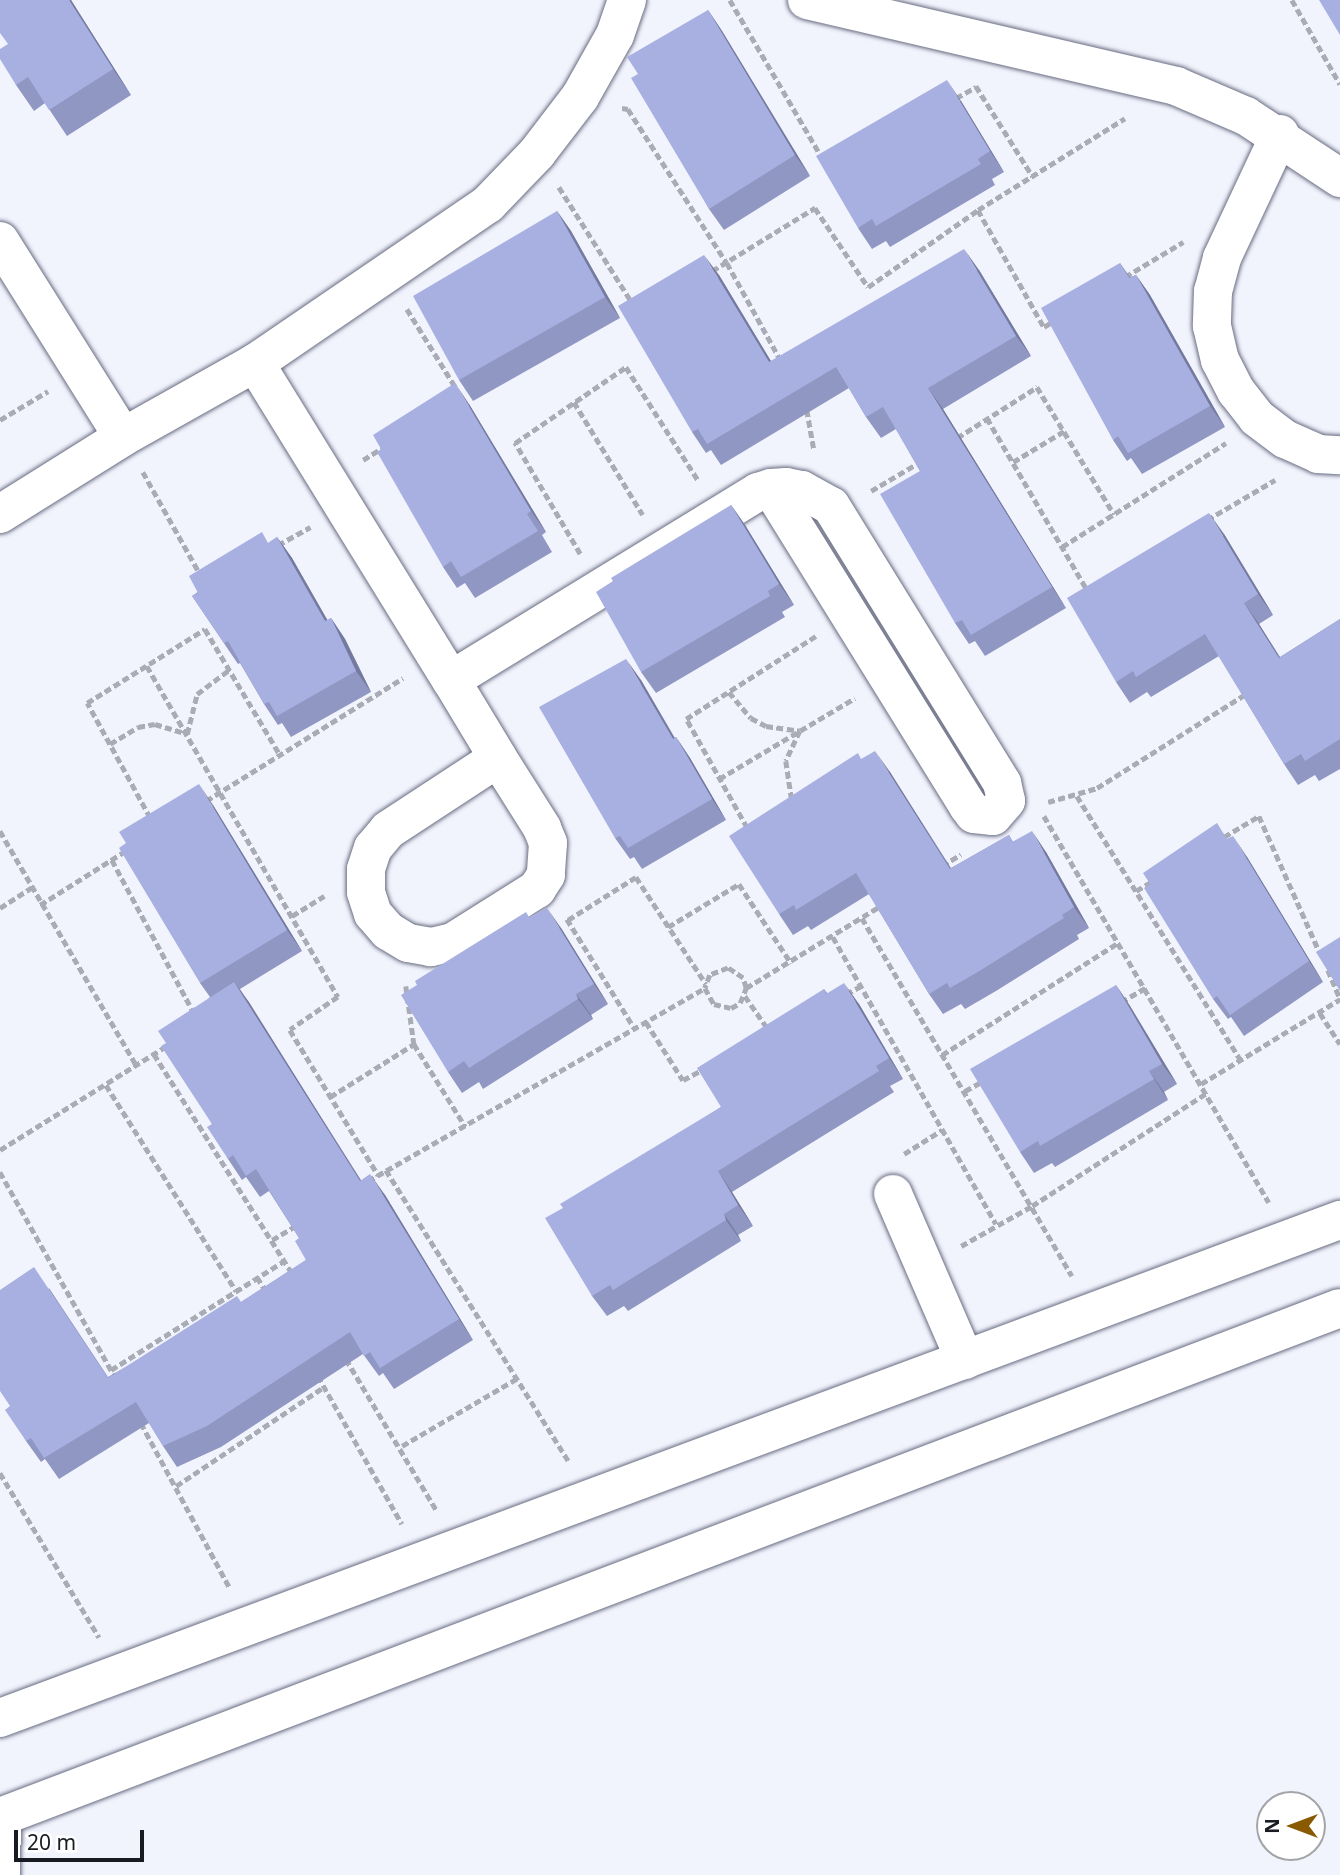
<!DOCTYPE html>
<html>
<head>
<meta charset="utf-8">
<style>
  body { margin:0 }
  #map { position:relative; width:1340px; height:1875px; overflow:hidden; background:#f2f4fd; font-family:"Noto Sans",sans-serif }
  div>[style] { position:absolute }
  .path>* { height:4.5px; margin-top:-2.25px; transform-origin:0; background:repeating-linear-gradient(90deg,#aaacb5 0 7px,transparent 0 10.5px) }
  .roads { filter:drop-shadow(0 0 2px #686c81) drop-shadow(0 0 2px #686c81) }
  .minor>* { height:38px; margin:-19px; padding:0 19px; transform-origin:19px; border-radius:19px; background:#fff }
  .wall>* { inset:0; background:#9097c2 }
  .shaded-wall>* { inset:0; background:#757b9e }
  .building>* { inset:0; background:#a7b0e1 }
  span { translate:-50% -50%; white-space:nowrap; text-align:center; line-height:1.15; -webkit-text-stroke:5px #fff; paint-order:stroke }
  .north { position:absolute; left:1256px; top:1791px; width:70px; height:70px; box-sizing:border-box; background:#fff; border:2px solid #a3a4a7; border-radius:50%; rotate:270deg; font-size:19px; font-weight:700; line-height:28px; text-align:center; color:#191b23 }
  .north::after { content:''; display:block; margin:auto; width:24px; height:32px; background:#8a5a00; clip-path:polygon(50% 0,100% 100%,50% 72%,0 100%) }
  .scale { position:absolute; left:14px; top:1830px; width:130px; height:32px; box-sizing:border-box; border:4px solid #191b23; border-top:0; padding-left:9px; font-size:21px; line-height:24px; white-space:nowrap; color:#191b23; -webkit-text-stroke:5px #fff; paint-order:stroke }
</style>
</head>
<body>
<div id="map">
  <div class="path">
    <i style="left:730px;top:0;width:181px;rotate:59.7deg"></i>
    <i style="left:1292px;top:0;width:97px;rotate:60.3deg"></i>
    <i style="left:976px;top:86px;width:107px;rotate:57.9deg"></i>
    <i style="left:956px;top:98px;width:23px;rotate:-29deg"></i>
    <i style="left:622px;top:108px;width:6px;rotate:9deg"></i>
    <i style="left:628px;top:109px;width:183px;rotate:57.3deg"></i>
    <i style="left:727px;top:263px;width:110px;rotate:61.1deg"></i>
    <i style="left:559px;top:187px;width:135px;rotate:57.7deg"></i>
    <i style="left:978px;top:210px;width:134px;rotate:60.6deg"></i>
    <i style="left:1044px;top:327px;width:13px;rotate:-32deg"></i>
    <i style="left:712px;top:271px;width:121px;rotate:-31.5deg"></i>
    <i style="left:815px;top:208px;width:95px;rotate:56.1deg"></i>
    <i style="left:868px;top:287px;width:134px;rotate:-35deg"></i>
    <i style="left:978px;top:210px;width:173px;rotate:-32deg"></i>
    <i style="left:1125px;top:277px;width:68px;rotate:-31.1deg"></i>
    <i style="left:407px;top:309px;width:93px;rotate:58.2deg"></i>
    <i style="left:574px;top:402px;width:132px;rotate:58.6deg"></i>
    <i style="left:807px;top:410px;width:40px;rotate:80deg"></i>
    <i style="left:987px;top:418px;width:199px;rotate:59.8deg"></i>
    <i style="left:0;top:420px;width:56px;rotate:-31.1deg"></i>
    <i style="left:957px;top:438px;width:95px;rotate:-32.5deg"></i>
    <i style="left:1037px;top:387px;width:149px;rotate:58.8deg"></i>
    <i style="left:363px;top:460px;width:26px;rotate:-32deg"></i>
    <i style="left:1013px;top:462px;width:60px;rotate:-31.3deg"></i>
    <i style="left:143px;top:472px;width:117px;rotate:60.8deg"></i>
    <i style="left:871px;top:491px;width:57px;rotate:-30.6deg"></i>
    <i style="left:1207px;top:520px;width:79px;rotate:-30.5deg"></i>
    <i style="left:278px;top:545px;width:37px;rotate:-29deg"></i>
    <i style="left:1062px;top:547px;width:194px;rotate:-32.4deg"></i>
    <i style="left:580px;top:554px;width:129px;rotate:-120.4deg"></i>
    <i style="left:515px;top:443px;width:135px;rotate:-34.4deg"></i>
    <i style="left:626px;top:367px;width:134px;rotate:57.5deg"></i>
    <i style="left:147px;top:666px;width:382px;rotate:60deg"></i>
    <i style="left:338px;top:997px;width:58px;rotate:145.5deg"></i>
    <i style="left:290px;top:1030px;width:170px;rotate:58.7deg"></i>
    <i style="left:729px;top:692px;width:34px;rotate:50deg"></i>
    <i style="left:751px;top:718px;width:17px;rotate:28deg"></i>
    <i style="left:766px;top:726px;width:34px;rotate:8deg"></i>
    <i style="left:800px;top:731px;width:33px;rotate:115deg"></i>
    <i style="left:786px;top:761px;width:40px;rotate:81.5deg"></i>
    <i style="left:110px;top:744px;width:33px;rotate:-31deg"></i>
    <i style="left:138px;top:727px;width:17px;rotate:-10deg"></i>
    <i style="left:155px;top:724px;width:34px;rotate:17deg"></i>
    <i style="left:187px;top:734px;width:41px;rotate:-76deg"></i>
    <i style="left:197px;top:694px;width:40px;rotate:-37deg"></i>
    <i style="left:719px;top:779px;width:158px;rotate:-30.8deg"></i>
    <i style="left:1077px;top:796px;width:311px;rotate:58.2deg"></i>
    <i style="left:206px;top:801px;width:232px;rotate:-32deg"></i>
    <i style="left:1048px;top:802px;width:51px;rotate:-15.9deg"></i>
    <i style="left:1097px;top:788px;width:178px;rotate:-32.3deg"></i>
    <i style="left:1044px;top:816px;width:447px;rotate:59.8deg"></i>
    <i style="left:150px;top:818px;width:131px;rotate:-118.7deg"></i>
    <i style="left:87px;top:703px;width:139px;rotate:-32.1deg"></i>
    <i style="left:205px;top:629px;width:147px;rotate:59.2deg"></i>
    <i style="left:747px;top:828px;width:125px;rotate:-119.2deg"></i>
    <i style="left:686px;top:719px;width:154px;rotate:-32.6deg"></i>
    <i style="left:0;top:831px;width:271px;rotate:59.8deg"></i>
    <i style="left:1224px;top:837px;width:41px;rotate:-31deg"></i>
    <i style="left:1259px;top:816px;width:150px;rotate:66deg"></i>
    <i style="left:112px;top:860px;width:174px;rotate:61.8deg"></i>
    <i style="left:942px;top:866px;width:22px;rotate:-32deg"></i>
    <i style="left:1136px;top:891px;width:21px;rotate:-31deg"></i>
    <i style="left:40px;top:905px;width:103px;rotate:-32.3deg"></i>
    <i style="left:0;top:908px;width:37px;rotate:-33deg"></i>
    <i style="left:292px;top:916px;width:38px;rotate:-32deg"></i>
    <i style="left:862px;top:918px;width:415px;rotate:59.6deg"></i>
    <i style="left:567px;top:919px;width:129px;rotate:58.3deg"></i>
    <i style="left:568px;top:920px;width:80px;rotate:-32.3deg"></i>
    <i style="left:636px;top:877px;width:128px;rotate:56.8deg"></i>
    <i style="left:668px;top:927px;width:83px;rotate:-31.2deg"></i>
    <i style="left:739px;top:884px;width:95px;rotate:56.6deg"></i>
    <i style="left:833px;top:937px;width:330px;rotate:60.4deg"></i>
    <i style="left:1328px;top:970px;width:30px;rotate:67deg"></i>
    <i style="left:406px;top:986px;width:59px;rotate:82.1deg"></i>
    <i style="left:414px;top:1044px;width:97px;rotate:58.1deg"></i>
    <i style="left:746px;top:988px;width:10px;rotate:-107deg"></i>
    <i style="left:743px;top:978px;width:18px;rotate:-146deg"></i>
    <i style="left:728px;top:968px;width:19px;rotate:159deg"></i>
    <i style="left:710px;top:975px;width:14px;rotate:111deg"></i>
    <i style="left:705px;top:988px;width:18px;rotate:61deg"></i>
    <i style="left:714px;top:1004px;width:17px;rotate:13deg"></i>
    <i style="left:731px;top:1008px;width:10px;rotate:-29deg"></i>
    <i style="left:740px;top:1003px;width:16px;rotate:-68deg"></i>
    <i style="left:746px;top:988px;width:159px;rotate:-31.4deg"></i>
    <i style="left:846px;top:994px;width:17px;rotate:-28deg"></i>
    <i style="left:745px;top:996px;width:40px;rotate:55.1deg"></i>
    <i style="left:1121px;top:1002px;width:28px;rotate:-30deg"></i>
    <i style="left:1320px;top:1013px;width:37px;rotate:57deg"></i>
    <i style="left:646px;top:1022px;width:69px;rotate:57.5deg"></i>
    <i style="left:683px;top:1080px;width:21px;rotate:-28deg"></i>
    <i style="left:154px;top:1054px;width:261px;rotate:57.8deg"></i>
    <i style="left:942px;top:1055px;width:209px;rotate:-32.5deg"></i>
    <i style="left:1201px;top:1084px;width:163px;rotate:-31.4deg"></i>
    <i style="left:106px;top:1085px;width:244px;rotate:57.7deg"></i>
    <i style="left:965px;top:1091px;width:21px;rotate:-29deg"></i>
    <i style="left:330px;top:1097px;width:99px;rotate:-32.2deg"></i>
    <i style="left:0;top:1150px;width:195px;rotate:-32deg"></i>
    <i style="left:904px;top:1154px;width:45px;rotate:-32.3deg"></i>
    <i style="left:386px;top:1170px;width:346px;rotate:57.9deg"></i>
    <i style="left:0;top:1172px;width:237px;rotate:60.7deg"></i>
    <i style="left:368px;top:1181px;width:388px;rotate:-29.8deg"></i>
    <i style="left:272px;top:1240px;width:27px;rotate:-31deg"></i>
    <i style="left:961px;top:1246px;width:81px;rotate:-29.4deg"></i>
    <i style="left:1032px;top:1206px;width:208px;rotate:-32.9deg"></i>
    <i style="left:257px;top:1277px;width:17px;rotate:57deg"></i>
    <i style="left:346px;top:1359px;width:177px;rotate:59.1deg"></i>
    <i style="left:111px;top:1370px;width:204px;rotate:-32.2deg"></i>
    <i style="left:318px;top:1376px;width:170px;rotate:60.4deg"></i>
    <i style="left:141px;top:1423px;width:187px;rotate:61.7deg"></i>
    <i style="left:402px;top:1446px;width:134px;rotate:-30.4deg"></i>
    <i style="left:0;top:1473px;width:192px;rotate:58.9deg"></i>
    <i style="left:176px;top:1486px;width:178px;rotate:-33.8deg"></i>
  </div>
  <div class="roads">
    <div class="minor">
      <i style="left:807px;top:0;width:379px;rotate:13.1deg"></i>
      <i style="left:1176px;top:86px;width:76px;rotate:23.2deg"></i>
      <i style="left:1246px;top:116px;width:113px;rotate:33.4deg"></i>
      <i style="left:1280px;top:134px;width:137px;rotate:115.1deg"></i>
      <i style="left:1222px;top:258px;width:34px;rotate:105deg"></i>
      <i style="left:1213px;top:291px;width:35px;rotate:92deg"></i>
      <i style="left:1212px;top:326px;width:35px;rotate:77deg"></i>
      <i style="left:1220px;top:360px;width:35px;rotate:63deg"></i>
      <i style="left:1236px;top:391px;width:34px;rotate:52deg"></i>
      <i style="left:1257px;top:418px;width:35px;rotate:37deg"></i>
      <i style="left:1285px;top:439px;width:36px;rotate:24deg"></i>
      <i style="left:1318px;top:454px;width:22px;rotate:3deg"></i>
      <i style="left:0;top:241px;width:231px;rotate:57.9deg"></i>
      <i style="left:255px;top:363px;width:373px;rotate:58.3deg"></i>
      <i style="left:451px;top:680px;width:91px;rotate:58.9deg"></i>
      <i style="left:498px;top:758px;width:83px;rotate:57.8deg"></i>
      <i style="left:542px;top:828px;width:16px;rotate:68deg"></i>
      <i style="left:548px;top:843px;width:32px;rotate:94deg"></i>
      <i style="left:546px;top:875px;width:17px;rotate:123deg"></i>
      <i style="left:537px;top:889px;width:99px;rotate:147.8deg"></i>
      <i style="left:453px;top:942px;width:23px;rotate:167deg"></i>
      <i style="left:431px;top:947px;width:23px;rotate:-170deg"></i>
      <i style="left:408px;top:943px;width:23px;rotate:-149deg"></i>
      <i style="left:388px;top:931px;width:23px;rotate:-131deg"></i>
      <i style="left:373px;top:914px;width:23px;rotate:-108deg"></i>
      <i style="left:366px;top:892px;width:23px;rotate:-90deg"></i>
      <i style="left:366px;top:869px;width:22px;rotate:-72deg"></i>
      <i style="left:373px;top:848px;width:23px;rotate:-50deg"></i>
      <i style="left:388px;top:830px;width:131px;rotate:-33.2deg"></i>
      <i style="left:0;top:514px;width:145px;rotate:-32deg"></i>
      <i style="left:123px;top:437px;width:151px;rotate:-29.3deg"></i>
      <i style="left:255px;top:363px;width:282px;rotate:-34.3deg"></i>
      <i style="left:488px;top:204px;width:71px;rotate:-46.1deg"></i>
      <i style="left:537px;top:153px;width:71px;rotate:-52.5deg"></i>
      <i style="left:580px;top:97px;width:71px;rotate:-60.6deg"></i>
      <i style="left:615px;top:35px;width:37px;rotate:-71deg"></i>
      <i style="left:451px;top:680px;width:360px;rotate:-31.5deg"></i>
      <i style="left:758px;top:492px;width:14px;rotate:-17deg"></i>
      <i style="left:771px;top:488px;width:15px;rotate:-4deg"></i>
      <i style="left:786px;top:487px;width:16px;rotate:11deg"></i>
      <i style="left:802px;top:490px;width:33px;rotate:29deg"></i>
      <i style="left:831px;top:506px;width:326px;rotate:58.3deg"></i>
      <i style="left:1002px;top:783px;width:18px;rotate:77deg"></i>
      <i style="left:1006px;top:801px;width:20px;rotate:131deg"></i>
      <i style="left:993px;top:816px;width:19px;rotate:-174deg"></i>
      <i style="left:974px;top:814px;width:10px;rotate:-127deg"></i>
      <i style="left:968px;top:806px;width:374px;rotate:-121.8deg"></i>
      <i style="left:893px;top:1194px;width:181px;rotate:66.6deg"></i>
      <i style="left:0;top:1718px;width:1430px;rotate:-20.39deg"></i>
      <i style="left:0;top:1817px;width:1433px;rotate:-20.8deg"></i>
      <i style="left:1px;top:1875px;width:59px;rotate:-89deg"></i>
    </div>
  </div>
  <div class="wall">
    <i style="clip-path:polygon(71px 0,131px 95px,67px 136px,45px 103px,34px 111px,16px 85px,8px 44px)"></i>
    <i style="clip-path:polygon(708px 10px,722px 31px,810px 176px,724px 230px,709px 209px,638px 74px)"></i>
    <i style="clip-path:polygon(961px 101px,1004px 172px,992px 179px,995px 185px,890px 247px,886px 241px,872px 249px,858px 228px)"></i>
    <i style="clip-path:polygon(557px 211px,571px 231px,620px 318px,473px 401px,459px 380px)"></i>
    <i style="clip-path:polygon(1120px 263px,1130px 277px,1136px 275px,1150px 295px,1225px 427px,1142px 474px,1131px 458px,1127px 461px,1113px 440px)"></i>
    <i style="clip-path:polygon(979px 270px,1031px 356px,943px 409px,1066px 608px,985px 656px,975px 641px,969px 644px,955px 623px,920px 471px,896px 429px,881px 438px,866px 417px,849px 388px,721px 465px,711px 450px,706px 453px,692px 432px,719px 275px,771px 361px)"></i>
    <i style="clip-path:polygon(469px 404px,546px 532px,542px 535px,552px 552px,475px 598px,465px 583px,457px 588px,443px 567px)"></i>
    <i style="clip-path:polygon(731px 505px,745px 525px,794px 605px,782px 612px,785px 617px,656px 693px,641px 672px)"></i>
    <i style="clip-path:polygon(1224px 534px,1273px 615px,1259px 624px,1280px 657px,1340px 619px,1340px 769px,1319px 781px,1315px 775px,1298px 785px,1284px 764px,1219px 656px,1151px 697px,1147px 692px,1130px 703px,1116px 682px)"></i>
    <i style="clip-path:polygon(277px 537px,292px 558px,327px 620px,331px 618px,345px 639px,371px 692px,291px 737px,282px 723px,278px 725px,264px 704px,240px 663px,238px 664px,192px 596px)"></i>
    <i style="clip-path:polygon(641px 680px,675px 738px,676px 737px,690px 758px,726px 820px,642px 869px,634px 857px,630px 859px,615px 838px)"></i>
    <i style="clip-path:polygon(862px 759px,890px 772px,951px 868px,1009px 835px,1013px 842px,1046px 852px,1089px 928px,1077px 935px,1079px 939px,996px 991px,965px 1009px,961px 1004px,943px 1014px,929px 994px,869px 894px,811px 930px,808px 926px,793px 935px,779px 914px)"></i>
    <i style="clip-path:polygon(213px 805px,302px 951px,240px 989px,361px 1180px,385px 1195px,473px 1340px,394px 1389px,383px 1373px,379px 1376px,363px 1354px,221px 1447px,177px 1467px,163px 1446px,149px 1423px,59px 1479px,45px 1459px,41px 1462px,26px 1441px,10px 1406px,49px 1288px,108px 1377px,241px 1302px,306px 1260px,299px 1238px,269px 1191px,260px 1197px,246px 1177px,242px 1180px,228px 1159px,212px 1124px,166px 1043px,210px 997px,200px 983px)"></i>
    <i style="clip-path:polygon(1228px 838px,1247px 857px,1323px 982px,1244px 1036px,1231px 1017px,1228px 1019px,1213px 999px)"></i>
    <i style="clip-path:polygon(529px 917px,561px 928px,608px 1004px,591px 1015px,593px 1019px,483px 1089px,479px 1082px,462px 1093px,448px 1072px)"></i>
    <i style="clip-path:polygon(1116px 985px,1130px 1006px,1177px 1084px,1164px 1092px,1168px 1100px,1055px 1167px,1052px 1163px,1034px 1173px,1020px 1152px)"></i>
    <i style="clip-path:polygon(824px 989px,827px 993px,859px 1004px,903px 1079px,890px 1086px,894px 1092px,732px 1192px,753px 1226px,738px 1235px,741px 1241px,628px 1311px,624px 1306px,607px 1316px,592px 1296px,563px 1208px,721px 1107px)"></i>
  </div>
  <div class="shaded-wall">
    <i style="clip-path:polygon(69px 0,71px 0,131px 95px,113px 69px)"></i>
    <i style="clip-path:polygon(708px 10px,722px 31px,810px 176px,795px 155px)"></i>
    <i style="clip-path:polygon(947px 80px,961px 101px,1004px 172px,990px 151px)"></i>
    <i style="clip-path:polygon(557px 211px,571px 231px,620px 318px,605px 297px)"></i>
    <i style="clip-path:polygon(964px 249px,979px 270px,1031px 356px,1016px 336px)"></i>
    <i style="clip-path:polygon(704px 255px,719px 275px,784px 383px,769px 362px)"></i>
    <i style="clip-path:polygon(1136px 275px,1150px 295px,1225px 427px,1210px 406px)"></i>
    <i style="clip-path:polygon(455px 383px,469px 404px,546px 532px,531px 511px)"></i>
    <i style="clip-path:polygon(928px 388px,943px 409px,1066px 608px,1052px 587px)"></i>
    <i style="clip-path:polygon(731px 505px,745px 525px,794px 605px,779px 584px)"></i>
    <i style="clip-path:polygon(1209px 513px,1224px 534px,1273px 615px,1258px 594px)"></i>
    <i style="clip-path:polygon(277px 537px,292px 558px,340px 642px,325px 621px)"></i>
    <i style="clip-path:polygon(1244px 603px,1259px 624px,1293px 679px,1279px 658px)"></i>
    <i style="clip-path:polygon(331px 618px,345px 639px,371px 692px,356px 671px)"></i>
    <i style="clip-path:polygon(626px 659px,641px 680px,687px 760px,673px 739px)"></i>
    <i style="clip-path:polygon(676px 737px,690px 758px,726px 820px,712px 799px)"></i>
    <i style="clip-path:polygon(875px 751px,890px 772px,964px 890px,950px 869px)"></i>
    <i style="clip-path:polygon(199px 784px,213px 805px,302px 951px,287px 930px)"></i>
    <i style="clip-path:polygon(1032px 831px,1046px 852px,1089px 928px,1074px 907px)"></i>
    <i style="clip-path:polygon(1233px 836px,1247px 857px,1323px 982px,1309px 961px)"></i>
    <i style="clip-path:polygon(547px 908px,561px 928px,608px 1004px,594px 984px)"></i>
    <i style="clip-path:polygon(234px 982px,249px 1002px,374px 1202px,360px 1181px)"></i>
    <i style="clip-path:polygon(844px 983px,859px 1004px,903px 1079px,889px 1058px)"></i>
    <i style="clip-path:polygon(1116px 985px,1130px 1006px,1177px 1084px,1162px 1064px)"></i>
    <i style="clip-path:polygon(576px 994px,591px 1015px,593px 1019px,578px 999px)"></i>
    <i style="clip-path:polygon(1149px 1071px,1164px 1092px,1168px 1100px,1154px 1079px)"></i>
    <i style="clip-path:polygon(718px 1171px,732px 1192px,753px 1226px,738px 1205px)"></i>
    <i style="clip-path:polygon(370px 1174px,385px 1195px,473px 1340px,459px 1319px)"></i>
    <i style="clip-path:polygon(724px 1214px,738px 1235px,741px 1241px,726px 1220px)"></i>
  </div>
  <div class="building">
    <i style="clip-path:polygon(0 0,69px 0,113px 69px,49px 110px,28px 77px,16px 85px,0 59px,0 49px,8px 44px,0 33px)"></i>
    <i style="clip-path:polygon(1319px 0,1340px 0,1340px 35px)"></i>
    <i style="clip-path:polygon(708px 10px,795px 155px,709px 209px,631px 78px,638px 74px,627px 57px)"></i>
    <i style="clip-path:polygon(947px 80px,990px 151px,978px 159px,981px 164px,876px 226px,872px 219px,858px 228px,816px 156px)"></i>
    <i style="clip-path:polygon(557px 211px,605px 297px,459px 380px,413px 296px)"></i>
    <i style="clip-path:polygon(964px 249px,1016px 336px,928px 388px,1052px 587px,971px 635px,962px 620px,955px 623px,880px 494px,920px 471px,883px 407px,866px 417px,836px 367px,707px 444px,698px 429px,692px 432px,618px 306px,704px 255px,769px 362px)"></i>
    <i style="clip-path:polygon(1120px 263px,1129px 278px,1136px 275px,1210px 406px,1128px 453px,1118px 436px,1113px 440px,1041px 308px)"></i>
    <i style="clip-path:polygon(455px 383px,531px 511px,527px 514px,538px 531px,461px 577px,451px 561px,443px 567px,377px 452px,381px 449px,373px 435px)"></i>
    <i style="clip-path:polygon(731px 505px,779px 584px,768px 591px,770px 596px,641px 672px,596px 592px,613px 581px,611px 578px)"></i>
    <i style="clip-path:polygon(1209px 513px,1258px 594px,1244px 603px,1279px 658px,1340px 619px,1340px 739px,1305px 761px,1301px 754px,1284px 764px,1205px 634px,1136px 677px,1133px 671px,1116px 682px,1067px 598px)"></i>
    <i style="clip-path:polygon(262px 532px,268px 543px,277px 537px,325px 621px,331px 618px,356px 671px,277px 716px,269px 702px,264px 704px,228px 641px,224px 643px,192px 596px,198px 593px,189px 576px)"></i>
    <i style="clip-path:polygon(626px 659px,673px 739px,676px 737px,712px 799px,628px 848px,620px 836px,615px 838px,539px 707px)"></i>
    <i style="clip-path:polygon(875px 751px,950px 869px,1009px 835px,1012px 842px,1032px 831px,1074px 907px,1062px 915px,1064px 918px,981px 970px,950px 988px,947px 983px,929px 994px,856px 873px,796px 910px,794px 905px,779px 914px,729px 836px,858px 753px,861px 759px)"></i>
    <i style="clip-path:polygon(199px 784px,287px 930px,200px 983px,119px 848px,126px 843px,119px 832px)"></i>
    <i style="clip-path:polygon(1217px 823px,1227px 839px,1233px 836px,1309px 961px,1230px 1015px,1217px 996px,1213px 999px,1144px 888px,1150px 884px,1143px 873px)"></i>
    <i style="clip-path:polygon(547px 908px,594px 984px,576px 994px,578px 999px,469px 1068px,464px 1061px,448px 1072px,401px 995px,417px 985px,415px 981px,526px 912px,529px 917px)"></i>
    <i style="clip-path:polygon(1340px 937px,1340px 991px,1316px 952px)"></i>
    <i style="clip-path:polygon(234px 982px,360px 1181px,370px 1174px,459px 1319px,380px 1368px,370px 1352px,364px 1356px,350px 1332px,207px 1426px,163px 1446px,136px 1402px,44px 1458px,31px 1438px,26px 1441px,5px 1410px,10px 1406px,0 1391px,0 1290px,34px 1267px,108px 1378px,237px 1296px,241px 1302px,306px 1260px,295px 1241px,299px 1238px,256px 1169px,246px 1176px,233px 1155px,228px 1159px,207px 1127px,212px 1124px,161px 1046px,166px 1043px,158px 1031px)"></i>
    <i style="clip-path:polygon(844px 983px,889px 1058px,876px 1066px,879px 1071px,718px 1171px,738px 1205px,724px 1214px,726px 1220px,613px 1290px,610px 1285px,592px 1296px,545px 1218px,563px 1208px,560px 1204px,721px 1107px,697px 1068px,824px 989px,826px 994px)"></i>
    <i style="clip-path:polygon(1116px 985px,1162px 1064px,1149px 1071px,1154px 1079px,1040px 1146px,1038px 1141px,1020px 1152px,970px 1069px)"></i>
  </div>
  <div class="north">N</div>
  <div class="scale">20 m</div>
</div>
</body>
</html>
